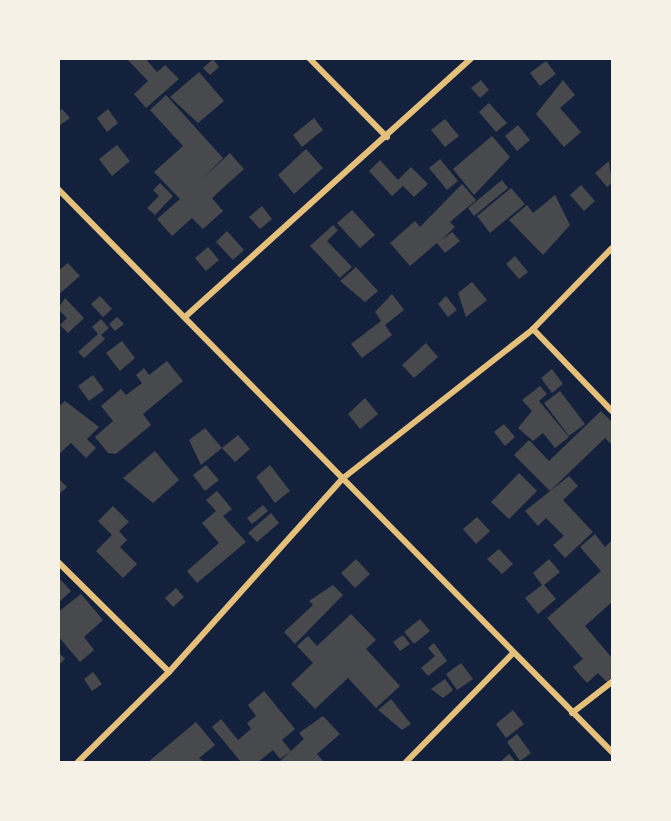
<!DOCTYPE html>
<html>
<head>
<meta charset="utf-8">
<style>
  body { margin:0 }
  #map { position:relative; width:671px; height:821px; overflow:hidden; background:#14213d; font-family:"PT Sans",sans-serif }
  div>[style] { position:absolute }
  .building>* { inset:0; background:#48494c }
  .minor>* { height:6px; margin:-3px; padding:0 3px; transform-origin:3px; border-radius:3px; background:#e5c07b }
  span { translate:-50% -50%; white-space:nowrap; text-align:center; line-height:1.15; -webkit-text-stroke:6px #f6f1e7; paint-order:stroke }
  .frame { position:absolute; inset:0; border:60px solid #f6f1e7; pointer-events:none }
</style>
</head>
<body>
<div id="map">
  <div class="building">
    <i style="clip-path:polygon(126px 58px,145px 58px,157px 72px,165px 65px,179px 79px,146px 108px,134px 94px,148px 81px)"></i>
    <i style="clip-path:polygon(213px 59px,219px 67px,210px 75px,203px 68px)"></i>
    <i style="clip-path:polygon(546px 61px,556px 74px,540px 86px,530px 73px)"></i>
    <i style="clip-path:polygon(199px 72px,224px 101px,198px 123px,170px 97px)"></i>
    <i style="clip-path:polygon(481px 80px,489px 90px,480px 98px,471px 88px)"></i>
    <i style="clip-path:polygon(563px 80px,575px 95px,560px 108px,581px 132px,564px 147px,536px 114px)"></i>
    <i style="clip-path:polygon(166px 95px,223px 158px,202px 179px,230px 153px,244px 169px,212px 198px,223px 211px,203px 229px,192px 218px,172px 236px,157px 219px,180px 199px,154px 172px,183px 146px,150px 110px)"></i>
    <i style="clip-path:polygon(489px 103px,507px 123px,496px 132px,479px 112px)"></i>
    <i style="clip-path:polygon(62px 109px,70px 118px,60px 125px,58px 113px)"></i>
    <i style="clip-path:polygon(108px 109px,118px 123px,107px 132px,97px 118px)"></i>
    <i style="clip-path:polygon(314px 118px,323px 130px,302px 147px,293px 135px)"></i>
    <i style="clip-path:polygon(445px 119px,459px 136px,445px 147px,431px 130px)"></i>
    <i style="clip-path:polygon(518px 125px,530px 140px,517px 151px,505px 136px)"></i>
    <i style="clip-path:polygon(492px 136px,510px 157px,474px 195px,453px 169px)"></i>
    <i style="clip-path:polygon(117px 145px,130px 161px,112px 176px,99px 159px)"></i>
    <i style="clip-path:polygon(306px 149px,323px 168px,294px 194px,278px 175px)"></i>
    <i style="clip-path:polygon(440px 159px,458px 181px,447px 190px,429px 168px)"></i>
    <i style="clip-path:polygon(380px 160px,398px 180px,411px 167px,428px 184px,414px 197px,403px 186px,392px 196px,369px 171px)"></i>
    <i style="clip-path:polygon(609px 161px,612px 183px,607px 187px,595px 173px)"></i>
    <i style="clip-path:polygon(502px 180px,508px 188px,474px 216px,468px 208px)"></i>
    <i style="clip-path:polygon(160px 183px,173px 196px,155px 215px,147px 208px,159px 196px,153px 190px)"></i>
    <i style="clip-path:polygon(462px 184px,476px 200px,450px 222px,455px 227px,440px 241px,452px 232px,460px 241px,445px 253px,437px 243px,410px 266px,390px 243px,415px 221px,420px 227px)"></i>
    <i style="clip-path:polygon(581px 185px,595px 201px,584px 211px,570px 195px)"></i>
    <i style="clip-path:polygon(511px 188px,525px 204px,490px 233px,477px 216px)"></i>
    <i style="clip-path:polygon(555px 195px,570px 225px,543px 255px,509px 220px,527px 205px,533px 213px)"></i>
    <i style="clip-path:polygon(262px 206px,272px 219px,260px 229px,249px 217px)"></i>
    <i style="clip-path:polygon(352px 210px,375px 235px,360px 248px,337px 223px)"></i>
    <i style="clip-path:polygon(333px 225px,338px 230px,327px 241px,352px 267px,340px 278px,310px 246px)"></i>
    <i style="clip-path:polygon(227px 231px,244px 250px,233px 260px,216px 242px)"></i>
    <i style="clip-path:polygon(208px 247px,219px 260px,206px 271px,195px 258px)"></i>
    <i style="clip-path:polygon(515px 256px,528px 272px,519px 279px,506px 264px)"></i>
    <i style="clip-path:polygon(68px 263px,80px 276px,58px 295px,58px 271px)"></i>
    <i style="clip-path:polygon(356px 267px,378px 291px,365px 302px,340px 281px)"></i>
    <i style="clip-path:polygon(472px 282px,487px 300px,466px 317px,458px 293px)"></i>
    <i style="clip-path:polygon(392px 294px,404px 310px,385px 325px,392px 335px,362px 358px,351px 344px,381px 321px,375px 312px)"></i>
    <i style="clip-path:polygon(100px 296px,112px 309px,103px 317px,91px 304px)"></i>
    <i style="clip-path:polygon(446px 296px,457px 310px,448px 317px,438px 304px)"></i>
    <i style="clip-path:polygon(65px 298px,84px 318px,68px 333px,60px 325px,67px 318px,58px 309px)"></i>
    <i style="clip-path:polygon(117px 317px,124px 324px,115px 331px,109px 324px)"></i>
    <i style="clip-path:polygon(101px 319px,109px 328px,101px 335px,105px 339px,84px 358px,78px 352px,98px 334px,92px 327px)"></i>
    <i style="clip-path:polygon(122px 341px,135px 358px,120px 371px,106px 353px)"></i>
    <i style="clip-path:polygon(426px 343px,438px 357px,414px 378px,402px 365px)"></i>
    <i style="clip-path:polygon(167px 361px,183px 381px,143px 414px,151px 425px,116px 454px,108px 453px,95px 437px,113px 421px,101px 406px,121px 389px,126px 395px,142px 383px,136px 375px,144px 368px,149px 375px)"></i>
    <i style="clip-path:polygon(552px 369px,563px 384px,552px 393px,541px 378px)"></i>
    <i style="clip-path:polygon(93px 375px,104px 390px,89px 401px,78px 386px)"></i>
    <i style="clip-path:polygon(540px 386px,547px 394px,539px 401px,569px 437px,555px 448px,543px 433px,533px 441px,518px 428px,532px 411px,522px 400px)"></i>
    <i style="clip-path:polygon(560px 391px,585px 424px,569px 436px,544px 403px)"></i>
    <i style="clip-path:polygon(365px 398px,378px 414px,360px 429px,348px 414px)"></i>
    <i style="clip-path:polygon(65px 401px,99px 427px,87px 439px,96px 448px,86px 458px,71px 443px,58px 455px,58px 407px)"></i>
    <i style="clip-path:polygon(601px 411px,612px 422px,612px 445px,605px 438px,550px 491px,514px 455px,529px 440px,549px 461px)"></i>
    <i style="clip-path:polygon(504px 424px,515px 437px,505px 446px,494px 432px)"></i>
    <i style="clip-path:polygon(205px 428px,222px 448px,201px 465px,189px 440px)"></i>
    <i style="clip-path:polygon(238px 435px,250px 449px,235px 462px,222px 448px)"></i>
    <i style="clip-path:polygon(155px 451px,179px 480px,153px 503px,123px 478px)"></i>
    <i style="clip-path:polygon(206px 465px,219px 480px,205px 491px,193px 475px)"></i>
    <i style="clip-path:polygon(270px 465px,290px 491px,275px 503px,256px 477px)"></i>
    <i style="clip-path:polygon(519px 473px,537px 491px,509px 519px,491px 502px)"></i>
    <i style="clip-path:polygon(569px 476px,578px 486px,563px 500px,593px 532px,565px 558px,553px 545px,564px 536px,546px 518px,538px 526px,525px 511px)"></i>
    <i style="clip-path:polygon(58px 478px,67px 487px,58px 495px)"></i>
    <i style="clip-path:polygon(217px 491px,232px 509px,223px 516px,246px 542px,197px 583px,187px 571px,219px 543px,202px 523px,216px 511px,206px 500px)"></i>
    <i style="clip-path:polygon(263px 505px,268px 511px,252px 524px,247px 518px)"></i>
    <i style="clip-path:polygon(113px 506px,129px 522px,119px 531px,127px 540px,120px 547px,137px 564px,123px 578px,96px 551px,112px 535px,98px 521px)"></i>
    <i style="clip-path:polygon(271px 513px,279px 523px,257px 542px,248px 533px)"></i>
    <i style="clip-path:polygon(477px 517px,490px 531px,476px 544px,463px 529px)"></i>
    <i style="clip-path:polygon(595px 534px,605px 547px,612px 540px,612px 602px,585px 626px,612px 658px,612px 677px,607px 682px,598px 673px,587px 683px,573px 667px,583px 659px,547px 618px,601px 571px,580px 547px)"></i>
    <i style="clip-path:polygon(499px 549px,513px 564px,502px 574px,487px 559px)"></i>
    <i style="clip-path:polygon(356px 559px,370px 574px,355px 588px,341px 573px)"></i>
    <i style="clip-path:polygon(549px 559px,560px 572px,544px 585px,556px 599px,538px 614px,525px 598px,542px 585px,533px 573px)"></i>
    <i style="clip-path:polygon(58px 577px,71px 591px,58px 603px)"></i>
    <i style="clip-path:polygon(333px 585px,343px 595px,295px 644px,284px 632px,313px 605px,309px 601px)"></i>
    <i style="clip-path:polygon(176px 588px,184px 597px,173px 607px,165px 598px)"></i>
    <i style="clip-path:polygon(81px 594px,103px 620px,84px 637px,94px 650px,80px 662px,58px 636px,58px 612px)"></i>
    <i style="clip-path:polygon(351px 614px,376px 640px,366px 649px,400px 686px,376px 708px,348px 678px,315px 709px,291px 684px,313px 663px,297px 646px,308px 636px,317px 646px)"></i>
    <i style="clip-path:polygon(420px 619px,430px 631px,414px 644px,404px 632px)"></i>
    <i style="clip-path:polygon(403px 635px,410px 644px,400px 651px,393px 642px)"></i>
    <i style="clip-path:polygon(434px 643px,447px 661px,428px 676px,421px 668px,435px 656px,428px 648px)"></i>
    <i style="clip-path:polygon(58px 652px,65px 659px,58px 665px)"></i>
    <i style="clip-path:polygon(461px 663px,473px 679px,457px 690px,446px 674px)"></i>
    <i style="clip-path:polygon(93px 672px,102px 684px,92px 691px,84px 679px)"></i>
    <i style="clip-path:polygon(445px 679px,453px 690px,443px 698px,431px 689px)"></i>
    <i style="clip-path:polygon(264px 691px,295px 729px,282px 740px,291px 751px,280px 759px,273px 750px,258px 762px,241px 762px,212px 727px,221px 719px,238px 740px,251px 729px,247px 723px,256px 716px,248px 705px)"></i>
    <i style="clip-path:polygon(391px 699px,411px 724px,402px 730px,378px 710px)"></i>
    <i style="clip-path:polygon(513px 710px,524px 724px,506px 738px,496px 724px)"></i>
    <i style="clip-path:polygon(323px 716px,340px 734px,317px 754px,324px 762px,279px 762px,304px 739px,299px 733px)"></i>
    <i style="clip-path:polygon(196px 722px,215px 745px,199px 758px,204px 762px,148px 762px)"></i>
    <i style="clip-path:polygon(517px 734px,531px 753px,520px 761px,507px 742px)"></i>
    <i style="clip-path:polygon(509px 754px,516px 762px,500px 762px)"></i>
  </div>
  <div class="minor">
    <i style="left:309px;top:58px;width:111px;rotate:45.4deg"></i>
    <i style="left:58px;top:189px;width:790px;rotate:45.46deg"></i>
    <i style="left:185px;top:317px;width:387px;rotate:-42.1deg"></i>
    <i style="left:533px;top:329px;width:114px;rotate:46.1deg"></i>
    <i style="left:58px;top:562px;width:156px;rotate:44.7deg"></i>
    <i style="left:572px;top:713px;width:51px;rotate:-37.8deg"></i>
    <i style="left:78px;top:762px;width:128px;rotate:-44.7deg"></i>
    <i style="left:169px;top:672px;width:259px;rotate:-48.1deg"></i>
    <i style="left:342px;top:479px;width:243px;rotate:-38.1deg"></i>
    <i style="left:533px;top:329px;width:113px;rotate:-45.7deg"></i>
    <i style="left:406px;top:762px;width:153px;rotate:-45.5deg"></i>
  </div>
  <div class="frame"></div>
</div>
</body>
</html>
